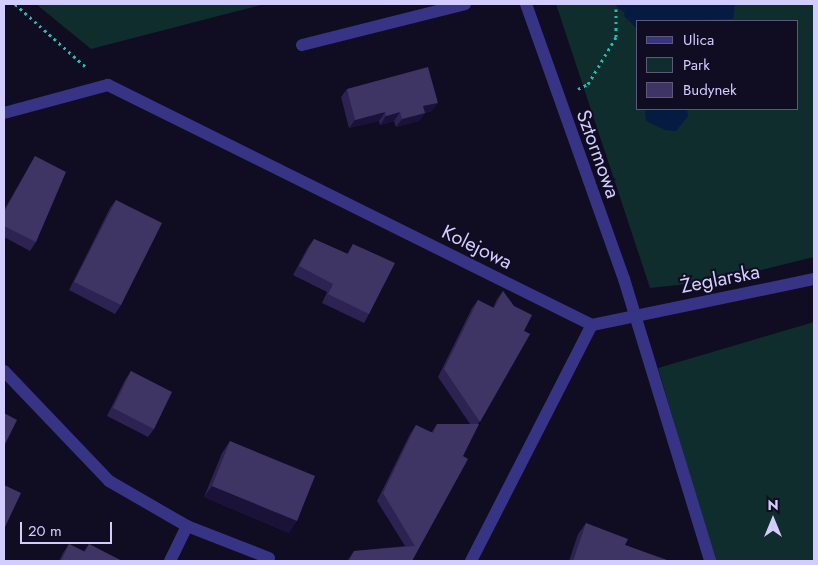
<!DOCTYPE html>
<html>
<head>
<meta charset="utf-8">
<style>
  body { margin:0 }
  #map { position:relative; width:818px; height:565px; overflow:hidden; background:#100c22; font-family:Jost,sans-serif }
  div>[style] { position:absolute }
  .green>* { inset:0; background:#0e2d2c }
  .water>* { inset:0; background:#051b42 }
  .stream>* { height:9px; margin:-4.5px; padding:0 4.5px; transform-origin:4.5px; border-radius:4.5px; background:#051b42 }
  .path>* { height:3px; margin-top:-1.5px; transform-origin:0; background:repeating-linear-gradient(90deg,#24bcb4 0 2.5px,transparent 0 6.5px) }
  .minor>* { height:12px; margin:-6px; padding:0 6px; transform-origin:6px; border-radius:6px; background:#373385 }
  .wall>* { inset:0; background:#2d2352 }
  .shaded-wall>* { inset:0; background:#1a1237 }
  .building>* { inset:0; background:#3e3565 }
  span { translate:-50% -50%; white-space:nowrap; text-align:center; line-height:1.15; -webkit-text-stroke:4px #100c22; paint-order:stroke }
  .street-label { font-size:20px; color:#d3cdff }
  .frame { position:absolute; inset:0; border:5px solid #d3cdff; pointer-events:none }
  .legend { position:absolute; left:636px; top:20px; width:162px; height:90px; box-sizing:border-box; background:#100c22; border:1px solid #5e597a; margin:0; padding:6px 9px; list-style:none; font-size:15px; color:#d3cdff }
  .legend li { display:flex; align-items:center; gap:10px; height:25px }
  .legend b { width:25px; border:1px solid #5e597a }
  .north { position:absolute; left:748px; top:495px; width:50px; height:50px; -webkit-text-stroke:4px #100c22; paint-order:stroke; rotate:0deg; font-size:14px; font-weight:700; line-height:20px; text-align:center; color:#d3cdff }
  .north::after { content:''; display:block; margin:auto; width:18px; height:22px; background:#d3cdff; clip-path:polygon(50% 0,100% 100%,50% 72%,0 100%) }
  .scale { position:absolute; left:20px; top:522px; width:92px; height:22px; box-sizing:border-box; border:2px solid #d3cdff; border-top:0; padding-left:6px; font-size:15px; line-height:18px; white-space:nowrap; color:#d3cdff; -webkit-text-stroke:4px #100c22; paint-order:stroke }
</style>
</head>
<body>
<div id="map">
  <div class="green">
    <i style="clip-path:polygon(36px 4px,265px 4px,91px 49px)"></i>
    <i style="clip-path:polygon(evenodd,556px 4px,814px 4px,814px 257px,716px 281px,650px 288px,556px 4px,637px 21px,797px 21px,797px 109px,637px 109px,637px 21px)"></i>
    <i style="clip-path:polygon(814px 322px,814px 561px,715px 561px,658px 368px)"></i>
  </div>
  <div class="water">
    <i style="clip-path:polygon(626px 4px,735px 4px,733px 19px,637px 21px,637px 29px,624px 16px)"></i>
    <i style="clip-path:polygon(645px 109px,687px 109px,688px 116px,676px 131px,665px 130px,646px 121px)"></i>
  </div>
  <div class="stream">
    <i style="left:620px;top:4px;width:6px;rotate:31deg"></i>
  </div>
  <div class="path">
    <i style="left:15px;top:4px;width:95px;rotate:41.6deg"></i>
    <i style="left:578px;top:89px;width:11px;rotate:-27deg"></i>
    <i style="left:588px;top:84px;width:55px;rotate:-59.2deg"></i>
    <i style="left:616px;top:37px;width:28px;rotate:-90deg"></i>
  </div>
  <div class="minor">
    <i style="left:526px;top:4px;width:292px;rotate:70.4deg"></i>
    <i style="left:624px;top:279px;width:295px;rotate:73deg"></i>
    <i style="left:302px;top:45px;width:168px;rotate:-14.1deg"></i>
    <i style="left:4px;top:113px;width:108px;rotate:-15.1deg"></i>
    <i style="left:108px;top:85px;width:540px;rotate:26.38deg"></i>
    <i style="left:592px;top:325px;width:227px;rotate:-11.7deg"></i>
    <i style="left:4px;top:371px;width:152px;rotate:46.3deg"></i>
    <i style="left:109px;top:481px;width:90px;rotate:30deg"></i>
    <i style="left:187px;top:526px;width:88px;rotate:21.3deg"></i>
    <i style="left:170px;top:561px;width:39px;rotate:-64deg"></i>
    <i style="left:471px;top:561px;width:265px;rotate:-62.9deg"></i>
  </div>
  <div class="wall">
    <i style="clip-path:polygon(347px 89px,432px 111px,425px 113px,419px 121px,396px 127px,394px 121px,380px 125px,379px 121px,349px 128px,341px 97px)"></i>
    <i style="clip-path:polygon(35px 156px,36px 242px,30px 251px,4px 237px,4px 210px,30px 165px)"></i>
    <i style="clip-path:polygon(116px 200px,121px 305px,115px 314px,69px 290px,110px 208px)"></i>
    <i style="clip-path:polygon(314px 239px,347px 254px,353px 244px,369px 314px,364px 323px,322px 303px,327px 292px,293px 275px,308px 247px)"></i>
    <i style="clip-path:polygon(503px 291px,524px 331px,530px 334px,478px 424px,412px 561px,347px 561px,354px 551px,405px 546px,377px 501px,410px 434px,416px 425px,431px 433px,437px 424px,470px 424px,438px 377px,472px 308px,478px 300px,493px 308px,497px 299px)"></i>
    <i style="clip-path:polygon(131px 371px,154px 429px,148px 437px,107px 416px,125px 380px)"></i>
    <i style="clip-path:polygon(230px 441px,289px 533px,204px 497px,222px 453px)"></i>
    <i style="clip-path:polygon(586px 523px,625px 545px,667px 561px,569px 561px,578px 534px)"></i>
    <i style="clip-path:polygon(69px 544px,84px 551px,89px 544px,122px 561px,59px 561px,63px 553px)"></i>
  </div>
  <div class="shaded-wall">
    <i style="clip-path:polygon(438px 103px,432px 111px,417px 115px,423px 106px)"></i>
    <i style="clip-path:polygon(385px 112px,379px 121px,349px 128px,355px 120px)"></i>
    <i style="clip-path:polygon(400px 112px,394px 121px,380px 125px,386px 116px)"></i>
    <i style="clip-path:polygon(425px 113px,419px 121px,396px 127px,402px 119px)"></i>
    <i style="clip-path:polygon(212px 486px,297px 521px,289px 533px,204px 497px)"></i>
  </div>
  <div class="building">
    <i style="clip-path:polygon(428px 67px,438px 103px,423px 106px,425px 113px,402px 119px,400px 112px,386px 116px,385px 112px,355px 120px,347px 89px)"></i>
    <i style="clip-path:polygon(35px 156px,66px 172px,36px 242px,4px 226px,4px 212px)"></i>
    <i style="clip-path:polygon(116px 200px,162px 223px,121px 305px,74px 282px)"></i>
    <i style="clip-path:polygon(314px 239px,348px 254px,353px 244px,395px 263px,369px 314px,328px 294px,333px 284px,299px 266px)"></i>
    <i style="clip-path:polygon(503px 291px,514px 306px,532px 315px,524px 331px,530px 334px,480px 422px,444px 369px,478px 300px,494px 308px)"></i>
    <i style="clip-path:polygon(131px 371px,172px 392px,154px 429px,113px 408px)"></i>
    <i style="clip-path:polygon(4px 413px,17px 420px,4px 446px)"></i>
    <i style="clip-path:polygon(437px 424px,479px 424px,463px 456px,468px 459px,412px 561px,349px 561px,354px 551px,415px 546px,383px 493px,416px 425px,433px 433px)"></i>
    <i style="clip-path:polygon(230px 441px,315px 476px,297px 521px,212px 486px)"></i>
    <i style="clip-path:polygon(4px 485px,21px 493px,4px 529px)"></i>
    <i style="clip-path:polygon(586px 523px,628px 539px,625px 545px,667px 560px,667px 561px,573px 561px)"></i>
    <i style="clip-path:polygon(69px 544px,85px 552px,89px 544px,122px 561px,61px 561px)"></i>
  </div>
  <div class="street-label">
    <span style="left:598px;top:154px;rotate:70deg">Sztormowa</span>
    <span style="left:477px;top:247px;rotate:26deg">Kolejowa</span>
    <span style="left:720px;top:279px;rotate:-11deg">Żeglarska</span>
  </div>
  <div class="frame"></div>
  <ul class="legend">
  <li><b style="height:6px;background:#373385"></b>Ulica</li>
  <li><b style="height:14px;background:#0e2d2c"></b>Park</li>
  <li><b style="height:14px;background:#3e3565"></b>Budynek</li>
  </ul>
  <div class="north">N</div>
  <div class="scale">20 m</div>
</div>
</body>
</html>
